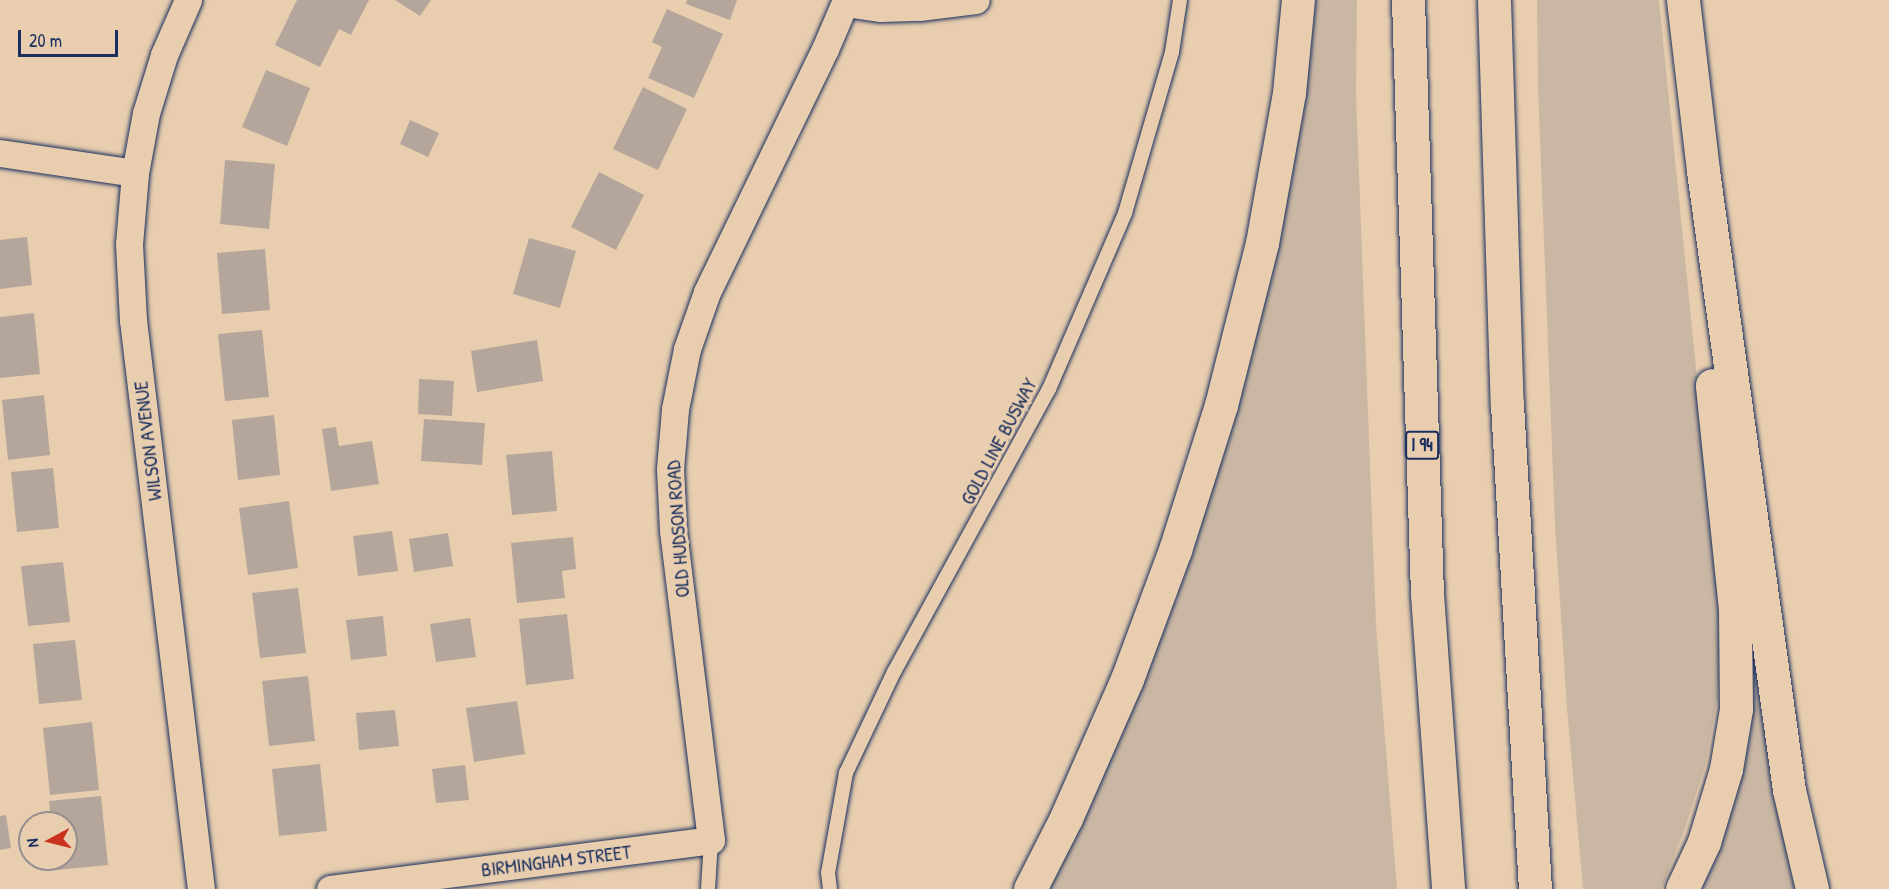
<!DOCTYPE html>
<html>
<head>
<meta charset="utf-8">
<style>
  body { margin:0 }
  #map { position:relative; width:1889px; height:889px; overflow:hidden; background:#e8ceaf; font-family:"Patrick Hand",sans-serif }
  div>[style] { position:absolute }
  .green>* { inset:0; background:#cab7a3 }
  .building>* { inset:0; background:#b5a69b }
  .roads { filter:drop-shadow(0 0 2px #1b2f5e) drop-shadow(0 0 2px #1b2f5e) }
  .lane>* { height:14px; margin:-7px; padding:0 7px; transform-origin:7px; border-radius:7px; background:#e8ceaf }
  .street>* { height:27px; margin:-13.5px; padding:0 13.5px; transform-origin:13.5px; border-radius:13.5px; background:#e8ceaf }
  .highway>* { height:33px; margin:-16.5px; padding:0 16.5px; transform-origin:16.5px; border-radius:16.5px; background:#e8ceaf }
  span { translate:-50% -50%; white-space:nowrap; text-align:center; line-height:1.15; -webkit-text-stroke:6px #e8ceaf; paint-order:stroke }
  .shield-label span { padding:2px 4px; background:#e8ceaf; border:2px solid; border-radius:4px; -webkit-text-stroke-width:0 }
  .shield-label { font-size:18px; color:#1b2f5e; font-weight:700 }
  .street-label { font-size:20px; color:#1b2f5e }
  .north { position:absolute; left:18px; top:811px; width:60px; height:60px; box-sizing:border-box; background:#e8ceaf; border:2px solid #968e8f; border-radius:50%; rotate:263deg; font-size:16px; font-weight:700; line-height:24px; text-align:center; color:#1b2f5e }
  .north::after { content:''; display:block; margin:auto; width:21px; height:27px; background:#c8321e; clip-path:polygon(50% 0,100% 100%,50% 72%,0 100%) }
  .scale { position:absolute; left:18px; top:30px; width:100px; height:27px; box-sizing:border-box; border:3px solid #1b2f5e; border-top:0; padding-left:8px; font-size:18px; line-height:21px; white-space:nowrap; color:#1b2f5e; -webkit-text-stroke:4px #e8ceaf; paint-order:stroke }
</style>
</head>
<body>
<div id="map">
  <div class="green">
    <i style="clip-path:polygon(1310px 0,1357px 0,1356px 94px,1376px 625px,1397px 889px,1046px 889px,1135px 692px)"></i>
    <i style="clip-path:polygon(1537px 0,1659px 0,1723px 636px,1718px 695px,1705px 766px,1684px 831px,1661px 889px,1583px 889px,1567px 708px,1555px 525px,1538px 87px)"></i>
    <i style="clip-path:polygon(1748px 669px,1758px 669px,1814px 889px,1693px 889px)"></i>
  </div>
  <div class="building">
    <i style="clip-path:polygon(297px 0,369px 0,351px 35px,339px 29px,320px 67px,275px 45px)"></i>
    <i style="clip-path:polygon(395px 0,431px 0,420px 16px)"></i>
    <i style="clip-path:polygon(687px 0,737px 0,730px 20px,686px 4px)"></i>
    <i style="clip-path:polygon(667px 9px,723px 34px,694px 98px,648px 78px,662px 47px,652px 42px)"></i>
    <i style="clip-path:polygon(266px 70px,310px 88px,287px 146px,242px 127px)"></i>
    <i style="clip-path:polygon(643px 87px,687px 109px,658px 170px,613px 149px)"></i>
    <i style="clip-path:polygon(410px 120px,439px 133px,428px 157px,400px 144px)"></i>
    <i style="clip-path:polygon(225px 160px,275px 164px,269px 229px,220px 224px)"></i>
    <i style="clip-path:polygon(599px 172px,644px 195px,616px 250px,571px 227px)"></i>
    <i style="clip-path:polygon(27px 237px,32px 285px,0 289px,0 240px)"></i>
    <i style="clip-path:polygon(529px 238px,576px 251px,560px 308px,513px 294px)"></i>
    <i style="clip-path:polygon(265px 249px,270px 310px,222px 314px,217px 253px)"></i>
    <i style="clip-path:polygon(34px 313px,40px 374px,0 378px,0 317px)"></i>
    <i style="clip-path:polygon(262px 330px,269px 397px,225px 401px,218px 334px)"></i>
    <i style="clip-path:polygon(537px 340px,543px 381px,477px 392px,471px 351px)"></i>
    <i style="clip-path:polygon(419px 379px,454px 381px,452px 416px,418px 414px)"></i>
    <i style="clip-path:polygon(44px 395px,50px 455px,8px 460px,2px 400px)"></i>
    <i style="clip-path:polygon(274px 415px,280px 475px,238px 480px,232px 420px)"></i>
    <i style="clip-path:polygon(424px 419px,485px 423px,482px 465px,421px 461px)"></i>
    <i style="clip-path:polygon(336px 427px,339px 446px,372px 441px,379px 484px,331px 491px,322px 429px)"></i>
    <i style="clip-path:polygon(552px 451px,557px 511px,512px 515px,506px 455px)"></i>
    <i style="clip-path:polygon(53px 468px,59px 528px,17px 532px,11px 472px)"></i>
    <i style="clip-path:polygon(289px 501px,298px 568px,248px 575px,239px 508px)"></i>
    <i style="clip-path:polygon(392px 531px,398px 571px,358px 576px,353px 536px)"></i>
    <i style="clip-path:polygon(448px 533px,453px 566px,414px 572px,409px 539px)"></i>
    <i style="clip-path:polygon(573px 537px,576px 569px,562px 571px,565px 598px,517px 603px,511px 543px)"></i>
    <i style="clip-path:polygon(63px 562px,70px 622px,28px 626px,21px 566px)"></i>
    <i style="clip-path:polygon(298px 588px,306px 653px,260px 658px,252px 593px)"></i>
    <i style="clip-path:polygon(567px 614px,574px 679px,526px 685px,519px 619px)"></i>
    <i style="clip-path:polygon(383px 616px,387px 656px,351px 660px,346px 620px)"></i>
    <i style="clip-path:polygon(470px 618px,476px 657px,436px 662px,430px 624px)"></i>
    <i style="clip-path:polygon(75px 640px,82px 700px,39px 704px,33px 644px)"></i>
    <i style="clip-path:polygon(308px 676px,315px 741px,269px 746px,262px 681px)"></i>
    <i style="clip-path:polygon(517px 701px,525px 754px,474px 762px,466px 708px)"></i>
    <i style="clip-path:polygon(395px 710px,399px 746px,359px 750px,356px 713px)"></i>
    <i style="clip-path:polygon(92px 722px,99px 790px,50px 795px,43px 728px)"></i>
    <i style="clip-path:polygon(320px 764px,327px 831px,279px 836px,272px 769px)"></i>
    <i style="clip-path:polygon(465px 765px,469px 800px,436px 803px,432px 769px)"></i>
    <i style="clip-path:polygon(101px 796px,108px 865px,57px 870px,55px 859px,66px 859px,66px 823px,51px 823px,49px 801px)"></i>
    <i style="clip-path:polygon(6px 815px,11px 848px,0 850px,0 816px)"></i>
  </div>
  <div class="roads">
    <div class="lane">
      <i style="left:708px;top:889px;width:49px;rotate:-86.5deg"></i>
      <i style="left:830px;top:889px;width:16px;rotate:-97deg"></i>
      <i style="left:828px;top:873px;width:102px;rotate:-79.8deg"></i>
      <i style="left:846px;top:773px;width:112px;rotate:-64.6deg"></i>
      <i style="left:894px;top:672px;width:323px;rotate:-61.3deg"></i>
      <i style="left:1049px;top:389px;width:192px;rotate:-66.6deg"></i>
      <i style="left:1125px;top:213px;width:168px;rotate:-73.7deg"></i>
      <i style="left:1172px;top:52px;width:53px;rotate:-81.3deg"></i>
    </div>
    <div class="street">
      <i style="left:188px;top:0;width:60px;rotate:113.6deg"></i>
      <i style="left:164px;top:55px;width:61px;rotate:107.2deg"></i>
      <i style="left:146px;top:113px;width:61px;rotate:100.4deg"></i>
      <i style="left:135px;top:173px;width:71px;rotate:94.8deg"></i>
      <i style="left:129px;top:244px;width:76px;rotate:87deg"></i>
      <i style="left:133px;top:320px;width:573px;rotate:83.19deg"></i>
      <i style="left:845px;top:3px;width:36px;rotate:8deg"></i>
      <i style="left:881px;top:8px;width:38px;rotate:-2deg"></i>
      <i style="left:919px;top:7px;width:57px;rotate:-7deg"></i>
      <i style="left:0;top:153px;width:136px;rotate:8.4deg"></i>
      <i style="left:330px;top:889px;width:384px;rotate:-7.3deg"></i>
      <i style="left:711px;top:840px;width:312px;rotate:-97deg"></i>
      <i style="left:673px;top:530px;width:61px;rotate:-92.8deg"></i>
      <i style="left:670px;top:469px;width:60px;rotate:-85.2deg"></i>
      <i style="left:675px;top:409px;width:61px;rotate:-78.7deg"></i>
      <i style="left:687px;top:349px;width:60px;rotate:-70.7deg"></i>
      <i style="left:707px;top:292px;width:270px;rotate:-64.1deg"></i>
      <i style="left:825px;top:49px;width:53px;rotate:-66.8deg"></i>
    </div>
    <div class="highway">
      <i style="left:1408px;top:0;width:594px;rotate:88.17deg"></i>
      <i style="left:1427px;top:594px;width:296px;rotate:85.9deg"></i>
      <i style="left:1494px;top:0;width:404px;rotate:88.2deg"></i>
      <i style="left:1507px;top:404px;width:486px;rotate:86.7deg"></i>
      <i style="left:1683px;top:0;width:172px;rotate:83.3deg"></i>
      <i style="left:1703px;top:171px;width:625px;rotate:82.09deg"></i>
      <i style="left:1789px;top:790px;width:102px;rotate:76.9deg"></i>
      <i style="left:1030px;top:889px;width:80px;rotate:-63.1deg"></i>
      <i style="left:1066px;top:818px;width:152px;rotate:-66.3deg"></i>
      <i style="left:1127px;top:679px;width:138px;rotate:-69.6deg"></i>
      <i style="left:1175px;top:550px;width:152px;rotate:-72.4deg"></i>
      <i style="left:1221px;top:405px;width:167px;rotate:-75.8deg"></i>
      <i style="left:1262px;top:243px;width:152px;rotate:-79.8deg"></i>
      <i style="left:1289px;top:93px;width:93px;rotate:-84.5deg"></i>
      <i style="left:1682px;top:889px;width:52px;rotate:-64.9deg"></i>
      <i style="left:1704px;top:842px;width:76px;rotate:-73.2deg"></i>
      <i style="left:1726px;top:769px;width:61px;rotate:-80.5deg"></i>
      <i style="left:1736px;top:709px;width:100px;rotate:-90.6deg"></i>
      <i style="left:1735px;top:609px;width:225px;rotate:-95.9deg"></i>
    </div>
  </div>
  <div class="shield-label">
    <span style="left:1422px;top:445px">I 94</span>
  </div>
  <div class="street-label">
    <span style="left:147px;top:441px;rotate:-97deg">WILSON AVENUE</span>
    <span style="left:998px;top:441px;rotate:-62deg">GOLD LINE BUSWAY</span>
    <span style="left:677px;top:529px;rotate:-94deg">OLD HUDSON ROAD</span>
    <span style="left:556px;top:860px;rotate:-7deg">BIRMINGHAM STREET</span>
  </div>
  <div class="north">N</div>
  <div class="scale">20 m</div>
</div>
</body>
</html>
